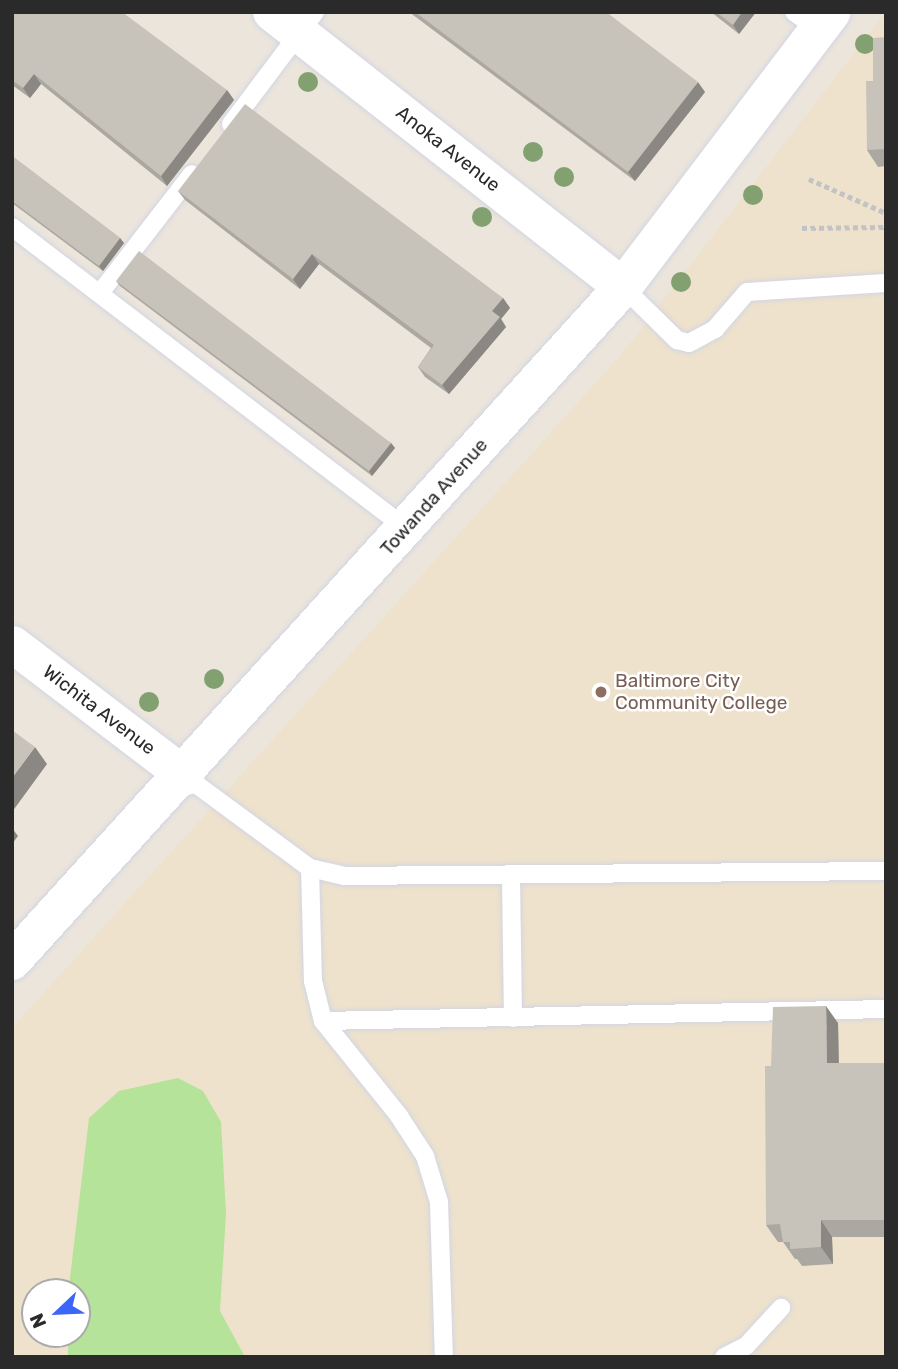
<!DOCTYPE html>
<html>
<head>
<meta charset="utf-8">
<style>
  body { margin:0 }
  #map { position:relative; width:898px; height:1369px; overflow:hidden; background:#ece5dc; font-family:Rubik,sans-serif }
  div>[style] { position:absolute }
  .education>* { inset:0; background:#eee2cc }
  .green>* { inset:0; background:#b4e399 }
  .path>* { height:4.5px; margin-top:-2.25px; transform-origin:0; background:repeating-linear-gradient(90deg,#c3c3c3 0 5px,transparent 0 8.5px) }
  .roads { filter:drop-shadow(0 0 2px #d2d5e3) drop-shadow(0 0 2px #d2d5e3) }
  .service>* { height:18px; margin:-9px; padding:0 9px; transform-origin:9px; border-radius:9px; background:#fff }
  .minor>* { height:37px; margin:-18.5px; padding:0 18.5px; transform-origin:18.5px; border-radius:18.5px; background:#fff }
  .tertiary>* { height:38px; margin:-19px; padding:0 19px; transform-origin:19px; border-radius:19px; background:#fff }
  .trees>* { width:20px; height:20px; margin:-10px; border-radius:50%; background:#83a071 }
  .wall>* { inset:0; background:#aba8a1 }
  .shaded-wall>* { inset:0; background:#8b8883 }
  .building>* { inset:0; background:#c7c3bb }
  .dots>* { width:19px; height:19px; translate:-50% -50%; box-sizing:border-box; border:4px solid #fff; border-radius:50% }
  span { translate:-50% -50%; white-space:nowrap; text-align:center; line-height:1.15; -webkit-text-stroke:5px #fff; paint-order:stroke }
  .street-label { font-size:19px; color:#2a2a2a }
  .education-label { font-size:19px; color:#785e54 }
  .left { translate:0 -50%; text-align:left }
  .frame { position:absolute; inset:0; border:14px solid #2a2a2a; pointer-events:none }
  .north { position:absolute; left:21px; top:1278px; width:70px; height:70px; box-sizing:border-box; background:#fff; border:2px solid #aaa; border-radius:50%; rotate:247deg; font-size:19px; font-weight:700; line-height:28px; text-align:center; color:#2a2a2a }
  .north::after { content:''; display:block; margin:auto; width:24px; height:32px; background:#3c65fa; clip-path:polygon(50% 0,100% 100%,50% 72%,0 100%) }
</style>
</head>
<body>
<div id="map">
  <div class="education">
    <i style="clip-path:polygon(evenodd,886px 12px,886px 1357px,12px 1357px,12px 1028px,620px 356px,886px 12px,35px 1292px,77px 1292px,77px 1334px,35px 1334px,35px 1292px)"></i>
  </div>
  <div class="green">
    <i style="clip-path:polygon(178px 1078px,203px 1091px,221px 1122px,226px 1214px,220px 1311px,245px 1357px,68px 1357px,68px 1334px,77px 1334px,77px 1292px,70px 1292px,70px 1278px,89px 1118px,119px 1091px)"></i>
  </div>
  <div class="path">
    <i style="left:809px;top:179px;width:84px;rotate:23.8deg"></i>
    <i style="left:802px;top:228px;width:84px;rotate:-0.7deg"></i>
  </div>
  <div class="roads">
    <div class="service">
      <i style="left:794px;top:12px;width:31px;rotate:36deg"></i>
      <i style="left:231px;top:124px;width:140px;rotate:-53.1deg"></i>
      <i style="left:12px;top:227px;width:496px;rotate:37.4deg"></i>
      <i style="left:623px;top:287px;width:76px;rotate:44.5deg"></i>
      <i style="left:677px;top:340px;width:12px;rotate:14deg"></i>
      <i style="left:689px;top:343px;width:30px;rotate:-28deg"></i>
      <i style="left:715px;top:329px;width:49px;rotate:-49.1deg"></i>
      <i style="left:747px;top:292px;width:139px;rotate:-3.7deg"></i>
      <i style="left:100px;top:293px;width:150px;rotate:-52.3deg"></i>
      <i style="left:185px;top:776px;width:155px;rotate:36.4deg"></i>
      <i style="left:310px;top:868px;width:35px;rotate:13deg"></i>
      <i style="left:344px;top:876px;width:542px;rotate:-0.53deg"></i>
      <i style="left:310px;top:868px;width:113px;rotate:88.5deg"></i>
      <i style="left:313px;top:981px;width:41px;rotate:76deg"></i>
      <i style="left:323px;top:1021px;width:122px;rotate:51.3deg"></i>
      <i style="left:399px;top:1116px;width:48px;rotate:57deg"></i>
      <i style="left:425px;top:1156px;width:48px;rotate:73.1deg"></i>
      <i style="left:439px;top:1202px;width:155px;rotate:88.2deg"></i>
      <i style="left:511px;top:876px;width:142px;rotate:89.2deg"></i>
      <i style="left:323px;top:1021px;width:563px;rotate:-1.22deg"></i>
      <i style="left:724px;top:1357px;width:25px;rotate:-27deg"></i>
      <i style="left:746px;top:1346px;width:52px;rotate:-47.4deg"></i>
    </div>
    <div class="minor">
      <i style="left:12px;top:644px;width:218px;rotate:37.3deg"></i>
    </div>
    <div class="tertiary">
      <i style="left:272px;top:12px;width:446px;rotate:38.1deg"></i>
      <i style="left:12px;top:961px;width:910px;rotate:-47.81deg"></i>
      <i style="left:623px;top:287px;width:345px;rotate:-52.8deg"></i>
    </div>
  </div>
  <div class="trees">
    <i style="left:865px;top:44px"></i>
    <i style="left:308px;top:82px"></i>
    <i style="left:533px;top:152px"></i>
    <i style="left:564px;top:177px"></i>
    <i style="left:753px;top:195px"></i>
    <i style="left:482px;top:217px"></i>
    <i style="left:681px;top:282px"></i>
    <i style="left:214px;top:679px"></i>
    <i style="left:149px;top:702px"></i>
  </div>
  <div class="wall">
    <i style="clip-path:polygon(12px 12px,227px 90px,234px 100px,167px 186px,41px 84px,30px 98px,12px 85px)"></i>
    <i style="clip-path:polygon(409px 12px,606px 12px,705px 92px,635px 181px)"></i>
    <i style="clip-path:polygon(711px 12px,756px 12px,739px 34px)"></i>
    <i style="clip-path:polygon(886px 37px,886px 166px,878px 167px,867px 150px,873px 81px)"></i>
    <i style="clip-path:polygon(12px 156px,120px 238px,124px 243px,103px 271px,12px 203px)"></i>
    <i style="clip-path:polygon(178px 191px,503px 298px,510px 308px,501px 319px,506px 327px,449px 394px,425px 377px,418px 367px,431px 348px,319px 264px,300px 289px,185px 200px)"></i>
    <i style="clip-path:polygon(116px 281px,391px 443px,395px 448px,372px 476px,120px 286px)"></i>
    <i style="clip-path:polygon(838px 1023px,839px 1063px,886px 1063px,886px 1237px,832px 1237px,833px 1264px,802px 1266px,797px 1259px,795px 1259px,783px 1242px,778px 1242px,766px 1225px,771px 1066px)"></i>
  </div>
  <div class="shaded-wall">
    <i style="clip-path:polygon(742px 12px,756px 12px,739px 34px,733px 25px)"></i>
    <i style="clip-path:polygon(34px 74px,41px 84px,30px 98px,23px 88px)"></i>
    <i style="clip-path:polygon(698px 82px,705px 92px,635px 181px,628px 172px)"></i>
    <i style="clip-path:polygon(227px 90px,234px 100px,167px 186px,161px 176px)"></i>
    <i style="clip-path:polygon(120px 238px,124px 243px,103px 271px,99px 266px)"></i>
    <i style="clip-path:polygon(312px 254px,319px 264px,300px 289px,293px 279px)"></i>
    <i style="clip-path:polygon(503px 298px,510px 308px,501px 319px,506px 327px,449px 394px,442px 385px,492px 311px)"></i>
    <i style="clip-path:polygon(391px 443px,395px 448px,372px 476px,369px 471px)"></i>
    <i style="clip-path:polygon(35px 747px,47px 764px,12px 812px,12px 778px)"></i>
    <i style="clip-path:polygon(12px 828px,18px 836px,12px 844px)"></i>
    <i style="clip-path:polygon(826px 1006px,838px 1023px,839px 1080px,827px 1063px)"></i>
    <i style="clip-path:polygon(821px 1220px,832px 1237px,833px 1264px,821px 1247px)"></i>
  </div>
  <div class="building">
    <i style="clip-path:polygon(12px 12px,122px 12px,227px 90px,161px 176px,34px 74px,23px 88px,12px 80px)"></i>
    <i style="clip-path:polygon(415px 12px,606px 12px,698px 82px,628px 172px)"></i>
    <i style="clip-path:polygon(716px 12px,742px 12px,733px 25px)"></i>
    <i style="clip-path:polygon(886px 37px,886px 149px,867px 150px,866px 81px,873px 81px,873px 38px)"></i>
    <i style="clip-path:polygon(245px 104px,503px 298px,492px 311px,500px 317px,442px 385px,418px 367px,434px 345px,312px 254px,293px 279px,178px 191px)"></i>
    <i style="clip-path:polygon(12px 156px,120px 238px,99px 266px,12px 201px)"></i>
    <i style="clip-path:polygon(139px 251px,391px 443px,369px 471px,116px 281px)"></i>
    <i style="clip-path:polygon(12px 730px,35px 747px,12px 778px)"></i>
    <i style="clip-path:polygon(826px 1006px,827px 1063px,886px 1063px,886px 1220px,821px 1220px,821px 1247px,790px 1249px,790px 1242px,783px 1242px,780px 1224px,766px 1225px,765px 1066px,771px 1066px,773px 1007px)"></i>
  </div>
  <div class="dots">
    <i style="left:601px;top:692px;background:#8d6e63"></i>
  </div>
  <div class="street-label">
    <span style="left:448px;top:149px;rotate:38deg">Anoka Avenue</span>
    <span style="left:434px;top:497px;rotate:-48deg">Towanda Avenue</span>
    <span style="left:99px;top:710px;rotate:37deg">Wichita Avenue</span>
  </div>
  <div class="education-label">
    <span class="left" style="left:615px;top:692px">Baltimore City<br>Community College</span>
  </div>
  <div class="frame"></div>
  <div class="north">N</div>
</div>
</body>
</html>
